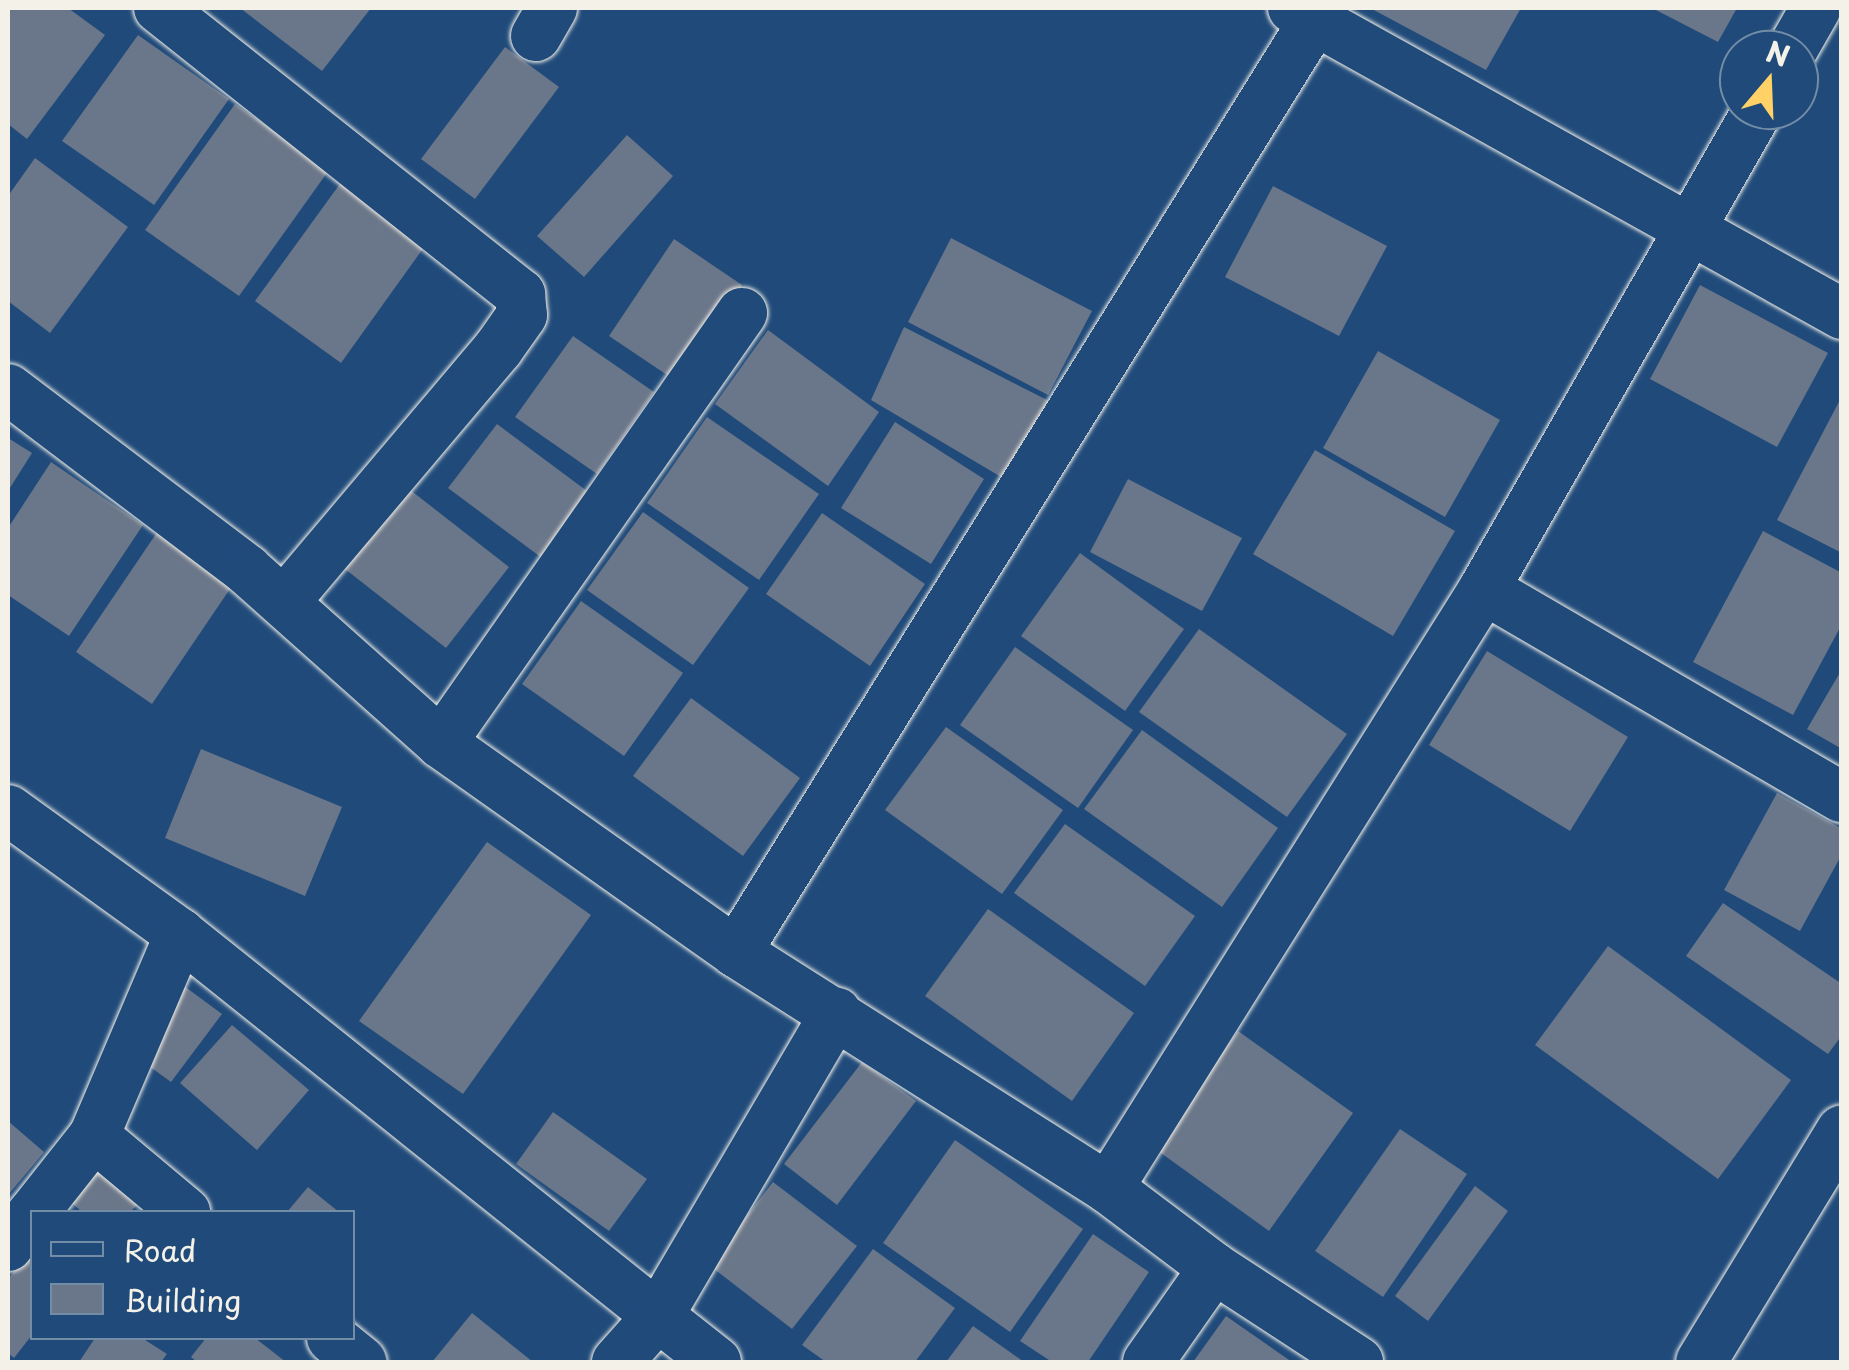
<!DOCTYPE html>
<html>
<head>
<meta charset="utf-8">
<style>
  body { margin:0 }
  #map { position:relative; width:1849px; height:1370px; overflow:hidden; background:#1f4a7a; font-family:"Playpen Sans",sans-serif }
  div>[style] { position:absolute }
  .building>* { inset:0; background:#6a7689 }
  .roads { filter:drop-shadow(0 0 2px #f4f1e8) drop-shadow(0 0 2px #f4f1e8) }
  .street>* { height:50px; margin:-25px; padding:0 25px; transform-origin:25px; border-radius:25px; background:#1f4a7a }
  span { translate:-50% -50%; white-space:nowrap; text-align:center; line-height:1.15; -webkit-text-stroke:8px #1f4a7a; paint-order:stroke }
  .frame { position:absolute; inset:0; border:10px solid #f4f1e8; pointer-events:none }
  .legend { position:absolute; left:30px; top:1210px; width:325px; height:130px; box-sizing:border-box; background:#1f4a7a; border:2px solid #748da6; margin:0; padding:12px 18px; list-style:none; font-size:30px; color:#f4f1e8 }
  .legend li { display:flex; align-items:center; gap:20px; height:50px }
  .legend b { width:50px; border:2px solid #748da6 }
  .north { position:absolute; left:1719px; top:30px; width:100px; height:100px; box-sizing:border-box; background:#1f4a7a; border:2px solid #748da6; border-radius:50%; rotate:19deg; font-size:28px; font-weight:700; line-height:40px; text-align:center; color:#f4f1e8 }
  .north::after { content:''; display:block; margin:auto; width:35px; height:45px; background:#ffd166; clip-path:polygon(50% 0,100% 100%,50% 72%,0 100%) }
</style>
</head>
<body>
<div id="map">
  <div class="building">
    <i style="clip-path:polygon(8px 8px,68px 8px,105px 35px,27px 139px,8px 124px)"></i>
    <i style="clip-path:polygon(240px 8px,371px 8px,322px 71px)"></i>
    <i style="clip-path:polygon(1370px 8px,1521px 8px,1486px 70px)"></i>
    <i style="clip-path:polygon(1652px 8px,1737px 8px,1718px 42px)"></i>
    <i style="clip-path:polygon(138px 35px,229px 99px,154px 205px,62px 141px)"></i>
    <i style="clip-path:polygon(505px 47px,559px 87px,475px 199px,421px 159px)"></i>
    <i style="clip-path:polygon(235px 104px,329px 170px,239px 296px,145px 230px)"></i>
    <i style="clip-path:polygon(627px 135px,673px 176px,584px 277px,537px 236px)"></i>
    <i style="clip-path:polygon(35px 158px,128px 227px,50px 333px,8px 301px,8px 196px)"></i>
    <i style="clip-path:polygon(342px 181px,427px 243px,341px 363px,255px 301px)"></i>
    <i style="clip-path:polygon(1273px 186px,1387px 246px,1339px 336px,1225px 277px)"></i>
    <i style="clip-path:polygon(951px 238px,1092px 311px,1048px 395px,908px 322px)"></i>
    <i style="clip-path:polygon(674px 239px,742px 285px,676px 381px,609px 336px)"></i>
    <i style="clip-path:polygon(1700px 285px,1828px 353px,1777px 447px,1650px 379px)"></i>
    <i style="clip-path:polygon(904px 327px,1053px 403px,1013px 484px,871px 400px)"></i>
    <i style="clip-path:polygon(768px 330px,879px 412px,828px 486px,715px 404px)"></i>
    <i style="clip-path:polygon(573px 336px,654px 392px,597px 474px,515px 417px)"></i>
    <i style="clip-path:polygon(1378px 351px,1500px 420px,1445px 517px,1323px 448px)"></i>
    <i style="clip-path:polygon(1842px 396px,1842px 553px,1777px 520px)"></i>
    <i style="clip-path:polygon(707px 417px,819px 494px,759px 580px,647px 503px)"></i>
    <i style="clip-path:polygon(895px 422px,984px 479px,931px 564px,841px 508px)"></i>
    <i style="clip-path:polygon(497px 424px,591px 494px,542px 558px,448px 488px)"></i>
    <i style="clip-path:polygon(8px 438px,32px 453px,8px 491px)"></i>
    <i style="clip-path:polygon(1315px 450px,1455px 531px,1393px 636px,1253px 554px)"></i>
    <i style="clip-path:polygon(51px 462px,143px 525px,69px 636px,8px 595px,8px 528px)"></i>
    <i style="clip-path:polygon(1128px 479px,1242px 538px,1202px 611px,1090px 552px)"></i>
    <i style="clip-path:polygon(409px 489px,509px 567px,446px 648px,345px 569px)"></i>
    <i style="clip-path:polygon(643px 512px,749px 588px,693px 665px,587px 590px)"></i>
    <i style="clip-path:polygon(822px 513px,925px 584px,870px 666px,766px 594px)"></i>
    <i style="clip-path:polygon(160px 528px,236px 580px,152px 704px,76px 652px)"></i>
    <i style="clip-path:polygon(1763px 531px,1842px 573px,1842px 624px,1793px 715px,1693px 662px)"></i>
    <i style="clip-path:polygon(1080px 553px,1184px 629px,1125px 711px,1021px 636px)"></i>
    <i style="clip-path:polygon(581px 601px,683px 673px,624px 756px,522px 684px)"></i>
    <i style="clip-path:polygon(1199px 629px,1347px 734px,1287px 817px,1139px 712px)"></i>
    <i style="clip-path:polygon(1015px 647px,1133px 730px,1078px 808px,960px 725px)"></i>
    <i style="clip-path:polygon(1487px 651px,1628px 737px,1570px 831px,1429px 745px)"></i>
    <i style="clip-path:polygon(1842px 669px,1842px 749px,1807px 729px)"></i>
    <i style="clip-path:polygon(691px 698px,800px 778px,743px 856px,633px 776px)"></i>
    <i style="clip-path:polygon(946px 727px,1063px 810px,1002px 894px,885px 810px)"></i>
    <i style="clip-path:polygon(1142px 730px,1278px 828px,1222px 907px,1084px 809px)"></i>
    <i style="clip-path:polygon(201px 749px,342px 807px,305px 896px,165px 838px)"></i>
    <i style="clip-path:polygon(1777px 793px,1842px 829px,1842px 854px,1800px 931px,1724px 890px)"></i>
    <i style="clip-path:polygon(1065px 824px,1195px 916px,1145px 986px,1014px 893px)"></i>
    <i style="clip-path:polygon(487px 842px,591px 915px,463px 1094px,359px 1021px)"></i>
    <i style="clip-path:polygon(1723px 903px,1842px 984px,1842px 1035px,1828px 1054px,1686px 956px)"></i>
    <i style="clip-path:polygon(988px 909px,1134px 1013px,1072px 1101px,925px 996px)"></i>
    <i style="clip-path:polygon(1608px 946px,1791px 1080px,1718px 1179px,1535px 1045px)"></i>
    <i style="clip-path:polygon(180px 983px,222px 1014px,171px 1082px,128px 1051px)"></i>
    <i style="clip-path:polygon(232px 1025px,309px 1090px,257px 1150px,180px 1083px)"></i>
    <i style="clip-path:polygon(1238px 1031px,1353px 1113px,1269px 1231px,1154px 1148px)"></i>
    <i style="clip-path:polygon(862px 1062px,916px 1101px,837px 1205px,784px 1164px)"></i>
    <i style="clip-path:polygon(553px 1112px,647px 1179px,609px 1231px,516px 1164px)"></i>
    <i style="clip-path:polygon(8px 1121px,44px 1152px,8px 1195px)"></i>
    <i style="clip-path:polygon(1400px 1129px,1467px 1174px,1383px 1297px,1315px 1251px)"></i>
    <i style="clip-path:polygon(955px 1140px,1083px 1229px,1010px 1332px,883px 1243px)"></i>
    <i style="clip-path:polygon(92px 1162px,137px 1205px,130px 1212px,82px 1212px,62px 1194px)"></i>
    <i style="clip-path:polygon(773px 1182px,857px 1246px,792px 1329px,709px 1265px)"></i>
    <i style="clip-path:polygon(1475px 1186px,1508px 1211px,1428px 1321px,1395px 1296px)"></i>
    <i style="clip-path:polygon(308px 1187px,339px 1212px,287px 1212px)"></i>
    <i style="clip-path:polygon(1093px 1234px,1149px 1272px,1088px 1362px,1052px 1362px,1020px 1341px)"></i>
    <i style="clip-path:polygon(873px 1249px,955px 1308px,915px 1362px,826px 1362px,802px 1345px)"></i>
    <i style="clip-path:polygon(27px 1255px,32px 1259px,32px 1335px,14px 1358px,8px 1353px,8px 1279px)"></i>
    <i style="clip-path:polygon(472px 1313px,533px 1362px,432px 1362px)"></i>
    <i style="clip-path:polygon(1226px 1316px,1292px 1362px,1193px 1362px)"></i>
    <i style="clip-path:polygon(973px 1326px,1024px 1362px,946px 1362px)"></i>
    <i style="clip-path:polygon(95px 1338px,142px 1338px,167px 1354px,161px 1362px,79px 1362px)"></i>
    <i style="clip-path:polygon(206px 1338px,255px 1338px,286px 1362px,197px 1362px,191px 1357px)"></i>
  </div>
  <div class="roads">
    <div class="street">
      <i style="left:159px;top:8px;width:461px;rotate:38.4deg"></i>
      <i style="left:520px;top:294px;width:21px;rotate:85deg"></i>
      <i style="left:522px;top:315px;width:42px;rotate:125.2deg"></i>
      <i style="left:498px;top:349px;width:331px;rotate:130.2deg"></i>
      <i style="left:1293px;top:8px;width:629px;rotate:29.13deg"></i>
      <i style="left:536px;top:36px;width:32px;rotate:-60deg"></i>
      <i style="left:1792px;top:50px;width:48px;rotate:-60.3deg"></i>
      <i style="left:8px;top:389px;width:300px;rotate:37.1deg"></i>
      <i style="left:247px;top:570px;width:260px;rotate:41.7deg"></i>
      <i style="left:441px;top:743px;width:362px;rotate:35.3deg"></i>
      <i style="left:736px;top:952px;width:441px;rotate:32.4deg"></i>
      <i style="left:1108px;top:1188px;width:707px;rotate:-57.88deg"></i>
      <i style="left:1484px;top:589px;width:552px;rotate:-60.23deg"></i>
      <i style="left:1484px;top:589px;width:414px;rotate:30.2deg"></i>
      <i style="left:441px;top:743px;width:525px;rotate:-55.01deg"></i>
      <i style="left:8px;top:810px;width:212px;rotate:35.8deg"></i>
      <i style="left:180px;top:934px;width:612px;rotate:38.63deg"></i>
      <i style="left:658px;top:1316px;width:352px;rotate:-59.6deg"></i>
      <i style="left:736px;top:952px;width:1111px;rotate:-58.17deg"></i>
      <i style="left:94px;top:1136px;width:119px;rotate:39.9deg"></i>
      <i style="left:1108px;top:1188px;width:133px;rotate:37deg"></i>
      <i style="left:1214px;top:1268px;width:172px;rotate:33.1deg"></i>
      <i style="left:34px;top:1212px;width:97px;rotate:-51.7deg"></i>
      <i style="left:94px;top:1136px;width:220px;rotate:-66.9deg"></i>
      <i style="left:8px;top:1246px;width:40px;rotate:-53deg"></i>
      <i style="left:332px;top:1338px;width:38px;rotate:39deg"></i>
      <i style="left:617px;top:1362px;width:62px;rotate:-48.3deg"></i>
      <i style="left:658px;top:1316px;width:74px;rotate:38.4deg"></i>
      <i style="left:1148px;top:1362px;width:115px;rotate:-54.9deg"></i>
      <i style="left:1701px;top:1362px;width:271px;rotate:-58.7deg"></i>
    </div>
  </div>
  <div class="frame"></div>
  <ul class="legend">
  <li><b style="height:12px;background:#1f4a7a"></b>Road</li>
  <li><b style="height:28px;background:#6a7689"></b>Building</li>
  </ul>
  <div class="north">N</div>
</div>
</body>
</html>
